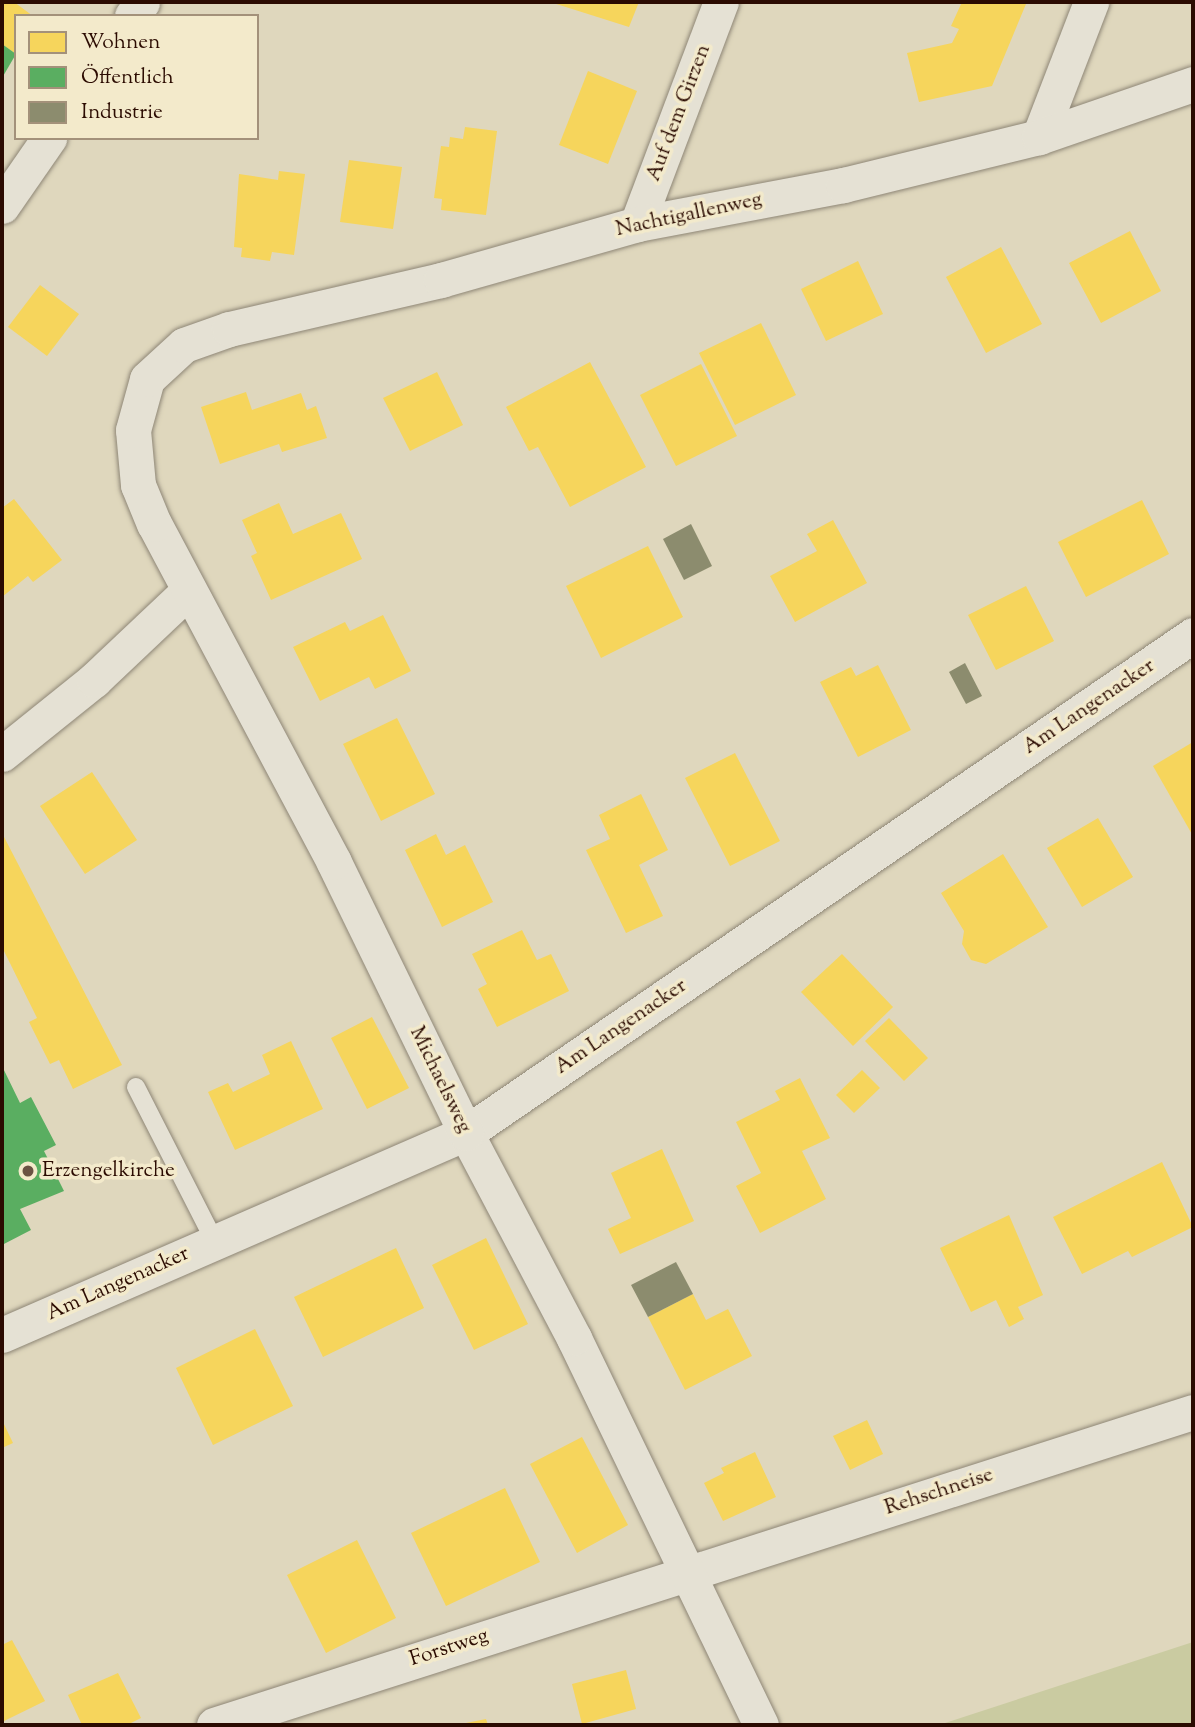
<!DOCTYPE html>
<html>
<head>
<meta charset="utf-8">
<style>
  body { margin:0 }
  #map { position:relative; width:1195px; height:1727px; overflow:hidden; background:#dfd7bd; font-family:"Sorts Mill Goudy",serif }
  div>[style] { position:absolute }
  .green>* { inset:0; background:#cacba1 }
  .homes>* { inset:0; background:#f6d55c }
  .public>* { inset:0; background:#5aae61 }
  .industry>* { inset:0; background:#8c8c6e }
  .roads { filter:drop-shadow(0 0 2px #8e8676) drop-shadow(0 0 2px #8e8676) }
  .lane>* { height:18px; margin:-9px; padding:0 9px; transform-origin:9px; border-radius:9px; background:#e5e1d4 }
  .street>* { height:35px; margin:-17.5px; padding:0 17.5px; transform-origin:17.5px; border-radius:17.5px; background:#e5e1d4 }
  .dots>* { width:19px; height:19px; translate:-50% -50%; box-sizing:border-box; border:4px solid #f3eacb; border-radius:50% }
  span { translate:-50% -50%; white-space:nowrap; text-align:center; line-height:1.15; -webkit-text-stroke:7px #f3eacb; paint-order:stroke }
  .street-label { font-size:21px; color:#2b0b01 }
  .poi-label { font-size:21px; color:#2b0b01 }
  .left { translate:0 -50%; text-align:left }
  .frame { position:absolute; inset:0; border:4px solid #2b0b01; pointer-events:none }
  .legend { position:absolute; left:14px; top:14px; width:245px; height:126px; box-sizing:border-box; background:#f3eacb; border:2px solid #a3917a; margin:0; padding:9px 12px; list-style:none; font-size:21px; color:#2b0b01 }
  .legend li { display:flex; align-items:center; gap:14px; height:35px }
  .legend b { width:35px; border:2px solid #a3917a }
</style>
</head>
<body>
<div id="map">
  <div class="green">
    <i style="clip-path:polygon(1193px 1642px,1193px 1725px,939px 1725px)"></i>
  </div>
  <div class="homes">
    <i style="clip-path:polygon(2px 2px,14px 2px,33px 16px,16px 16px,16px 54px,2px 44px)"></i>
    <i style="clip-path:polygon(550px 2px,639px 2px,629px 27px)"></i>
    <i style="clip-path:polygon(962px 2px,1026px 4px,992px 86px,919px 102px,907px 53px,952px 43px,959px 29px,951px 26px)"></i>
    <i style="clip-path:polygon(588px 71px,637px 91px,608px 164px,559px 145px)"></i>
    <i style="clip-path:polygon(465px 127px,497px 131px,486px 215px,441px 210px,442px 199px,434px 198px,441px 146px,449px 147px,450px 137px,463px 139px)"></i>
    <i style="clip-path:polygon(349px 160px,402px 167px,393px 229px,340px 222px)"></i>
    <i style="clip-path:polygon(279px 171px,305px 174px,294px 255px,272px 252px,270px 261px,241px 257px,242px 248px,234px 247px,239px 174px,278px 180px)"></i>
    <i style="clip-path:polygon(1130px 231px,1161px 291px,1101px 323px,1069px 263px)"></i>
    <i style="clip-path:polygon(1001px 247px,1042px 324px,986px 353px,946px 277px)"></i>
    <i style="clip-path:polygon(858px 261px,883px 314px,826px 341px,801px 289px)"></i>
    <i style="clip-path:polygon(40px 285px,79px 314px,47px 356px,8px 327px)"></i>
    <i style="clip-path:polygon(761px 323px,796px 395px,735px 425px,699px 353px)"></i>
    <i style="clip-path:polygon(590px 362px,646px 467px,570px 507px,538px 447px,529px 451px,506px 407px)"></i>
    <i style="clip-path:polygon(701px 364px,737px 436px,676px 466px,640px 395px)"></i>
    <i style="clip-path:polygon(437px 372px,463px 425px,410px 451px,383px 398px)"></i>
    <i style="clip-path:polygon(246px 392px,252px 410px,301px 393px,307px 410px,316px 406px,327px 438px,282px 452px,279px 444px,220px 464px,201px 407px)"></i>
    <i style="clip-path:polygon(14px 499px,62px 560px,33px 582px,28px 576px,2px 597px,2px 508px)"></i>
    <i style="clip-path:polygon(1142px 500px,1169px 554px,1086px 597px,1058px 542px)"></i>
    <i style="clip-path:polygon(279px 503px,293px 534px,341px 513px,362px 559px,271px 600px,251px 556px,257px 553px,242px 520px)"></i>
    <i style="clip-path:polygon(833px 520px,867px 583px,795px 622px,770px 576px,817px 551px,807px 534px)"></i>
    <i style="clip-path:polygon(648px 546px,683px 617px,601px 658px,566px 586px)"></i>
    <i style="clip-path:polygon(1026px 586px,1054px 641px,996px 670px,968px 615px)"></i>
    <i style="clip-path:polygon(383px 615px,411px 671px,375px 689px,369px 677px,320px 701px,293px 647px,345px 622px,350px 631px)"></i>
    <i style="clip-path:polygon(878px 665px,911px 730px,858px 757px,820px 682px,851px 667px,856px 676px)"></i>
    <i style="clip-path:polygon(397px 718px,435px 794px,381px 821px,343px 744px)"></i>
    <i style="clip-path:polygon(1193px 742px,1193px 836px,1153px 766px)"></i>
    <i style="clip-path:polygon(735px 753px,780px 841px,730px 866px,685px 778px)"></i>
    <i style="clip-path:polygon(92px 772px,137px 840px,85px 874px,40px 806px)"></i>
    <i style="clip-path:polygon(641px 794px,668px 850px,639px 865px,663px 916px,626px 933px,586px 850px,610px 839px,599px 815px)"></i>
    <i style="clip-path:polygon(1098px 818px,1133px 877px,1082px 907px,1047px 848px)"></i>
    <i style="clip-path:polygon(2px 833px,122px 1065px,73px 1089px,59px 1060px,50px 1064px,29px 1022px,37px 1018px,2px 947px)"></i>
    <i style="clip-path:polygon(436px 834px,446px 855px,465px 845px,493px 902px,442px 927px,405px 850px)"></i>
    <i style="clip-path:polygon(1003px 854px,1048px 927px,986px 964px,971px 960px,962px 944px,964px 931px,941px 893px)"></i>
    <i style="clip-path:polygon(522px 930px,537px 960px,551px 954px,569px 991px,497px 1027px,478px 989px,487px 984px,472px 954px)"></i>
    <i style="clip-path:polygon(842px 954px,893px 1007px,853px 1046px,801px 992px)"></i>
    <i style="clip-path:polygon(372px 1017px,409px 1088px,367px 1109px,331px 1038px)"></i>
    <i style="clip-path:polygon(889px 1018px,928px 1058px,904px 1081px,865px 1041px)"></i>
    <i style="clip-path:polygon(291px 1041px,323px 1109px,235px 1150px,208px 1092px,228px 1083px,233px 1092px,270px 1074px,262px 1055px)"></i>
    <i style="clip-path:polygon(862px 1070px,880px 1088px,854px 1113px,836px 1095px)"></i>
    <i style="clip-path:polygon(800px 1078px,830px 1138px,802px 1151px,826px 1199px,760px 1233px,736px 1186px,761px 1173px,736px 1122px,780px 1100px,775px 1091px)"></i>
    <i style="clip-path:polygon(662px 1149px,694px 1221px,620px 1254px,608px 1229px,631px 1218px,611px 1173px)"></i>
    <i style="clip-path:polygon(1162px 1162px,1193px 1227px,1132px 1257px,1128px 1251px,1082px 1274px,1053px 1217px)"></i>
    <i style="clip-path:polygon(1009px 1215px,1043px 1295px,1018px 1307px,1024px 1319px,1009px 1327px,996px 1300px,971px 1312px,940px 1248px)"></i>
    <i style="clip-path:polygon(486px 1238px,528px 1324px,474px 1350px,432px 1265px)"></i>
    <i style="clip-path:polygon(396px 1248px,424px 1308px,323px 1357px,294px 1297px)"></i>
    <i style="clip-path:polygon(693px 1294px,706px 1320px,728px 1309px,752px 1356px,685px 1390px,648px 1317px)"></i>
    <i style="clip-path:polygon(255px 1329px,293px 1406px,213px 1445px,176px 1368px)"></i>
    <i style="clip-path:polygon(2px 1420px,13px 1443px,2px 1448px)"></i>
    <i style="clip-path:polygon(867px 1420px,883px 1454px,850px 1470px,833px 1436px)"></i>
    <i style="clip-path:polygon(582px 1437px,628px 1525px,577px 1553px,530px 1464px)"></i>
    <i style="clip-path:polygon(755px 1452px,776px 1497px,723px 1521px,704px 1483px,724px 1473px,721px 1468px)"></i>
    <i style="clip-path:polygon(505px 1488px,540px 1562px,446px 1606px,411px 1533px)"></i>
    <i style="clip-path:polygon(357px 1540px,396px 1618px,326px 1653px,287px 1575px)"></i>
    <i style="clip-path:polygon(12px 1640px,45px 1701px,2px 1722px,2px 1645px)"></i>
    <i style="clip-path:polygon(626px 1670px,636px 1709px,582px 1724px,572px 1684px)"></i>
    <i style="clip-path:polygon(118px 1673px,141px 1718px,127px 1725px,82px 1725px,68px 1695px)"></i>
    <i style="clip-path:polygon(486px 1719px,488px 1725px,462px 1725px,461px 1724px)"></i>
  </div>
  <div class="public">
    <i style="clip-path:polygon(2px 44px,16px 54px,2px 78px)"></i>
    <i style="clip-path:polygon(2px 1066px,20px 1103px,31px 1097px,56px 1145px,44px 1151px,64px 1191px,20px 1209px,31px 1230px,2px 1245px)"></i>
  </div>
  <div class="industry">
    <i style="clip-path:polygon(691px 524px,712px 566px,684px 580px,663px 539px)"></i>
    <i style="clip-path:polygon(965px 663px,982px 696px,966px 704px,949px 672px)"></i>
    <i style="clip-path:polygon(676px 1262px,693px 1294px,648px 1317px,631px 1285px)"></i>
  </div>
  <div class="roads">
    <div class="lane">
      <i style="left:136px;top:1087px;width:174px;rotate:63deg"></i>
    </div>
    <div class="street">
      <i style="left:132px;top:16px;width:17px;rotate:-54deg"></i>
      <i style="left:1039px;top:137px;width:145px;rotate:-68.9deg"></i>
      <i style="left:2px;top:206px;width:83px;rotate:-55.3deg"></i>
      <i style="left:637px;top:224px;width:237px;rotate:-69.3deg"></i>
      <i style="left:2px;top:754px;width:118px;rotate:-38.8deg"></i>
      <i style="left:94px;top:680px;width:129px;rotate:-43.4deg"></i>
      <i style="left:2px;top:1335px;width:506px;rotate:-23.53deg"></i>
      <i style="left:466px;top:1133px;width:881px;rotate:-34.41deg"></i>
      <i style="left:214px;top:1725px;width:1028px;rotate:-17.73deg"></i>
      <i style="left:761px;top:1725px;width:430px;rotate:-115.8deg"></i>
      <i style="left:574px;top:1338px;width:232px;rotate:-117.8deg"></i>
      <i style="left:466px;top:1133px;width:301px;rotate:-116deg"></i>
      <i style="left:334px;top:862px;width:383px;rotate:-118deg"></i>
      <i style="left:154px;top:524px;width:42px;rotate:-112.3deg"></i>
      <i style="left:138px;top:485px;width:55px;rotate:-95.2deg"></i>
      <i style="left:133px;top:430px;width:53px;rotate:-74.6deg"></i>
      <i style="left:147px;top:379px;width:50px;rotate:-42.6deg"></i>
      <i style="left:184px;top:345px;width:48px;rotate:-19.6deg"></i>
      <i style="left:229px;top:329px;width:218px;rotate:-13deg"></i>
      <i style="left:441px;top:280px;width:204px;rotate:-15.9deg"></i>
      <i style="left:637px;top:224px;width:210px;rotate:-10.7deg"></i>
      <i style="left:843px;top:185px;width:202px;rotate:-13.8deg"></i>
      <i style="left:1039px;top:137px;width:163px;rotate:-19deg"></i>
    </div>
  </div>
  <div class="dots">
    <i style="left:28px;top:1171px;background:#6a5243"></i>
  </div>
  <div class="street-label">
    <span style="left:679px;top:113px;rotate:-69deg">Auf dem Girzen</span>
    <span style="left:689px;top:215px;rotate:-12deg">Nachtigallenweg</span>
    <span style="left:1089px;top:707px;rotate:-34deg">Am Langenacker</span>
    <span style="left:621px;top:1027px;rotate:-34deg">Am Langenacker</span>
    <span style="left:440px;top:1080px;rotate:64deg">Michaelsweg</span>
    <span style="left:118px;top:1284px;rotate:-24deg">Am Langenacker</span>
    <span style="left:939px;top:1492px;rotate:-18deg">Rehschneise</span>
    <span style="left:449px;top:1648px;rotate:-18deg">Forstweg</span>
  </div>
  <div class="poi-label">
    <span class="left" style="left:42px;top:1171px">Erzengelkirche</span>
  </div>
  <div class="frame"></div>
  <ul class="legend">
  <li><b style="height:19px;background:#f6d55c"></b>Wohnen</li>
  <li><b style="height:19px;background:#5aae61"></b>Öffentlich</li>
  <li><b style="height:19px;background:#8c8c6e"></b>Industrie</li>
  </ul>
</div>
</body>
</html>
